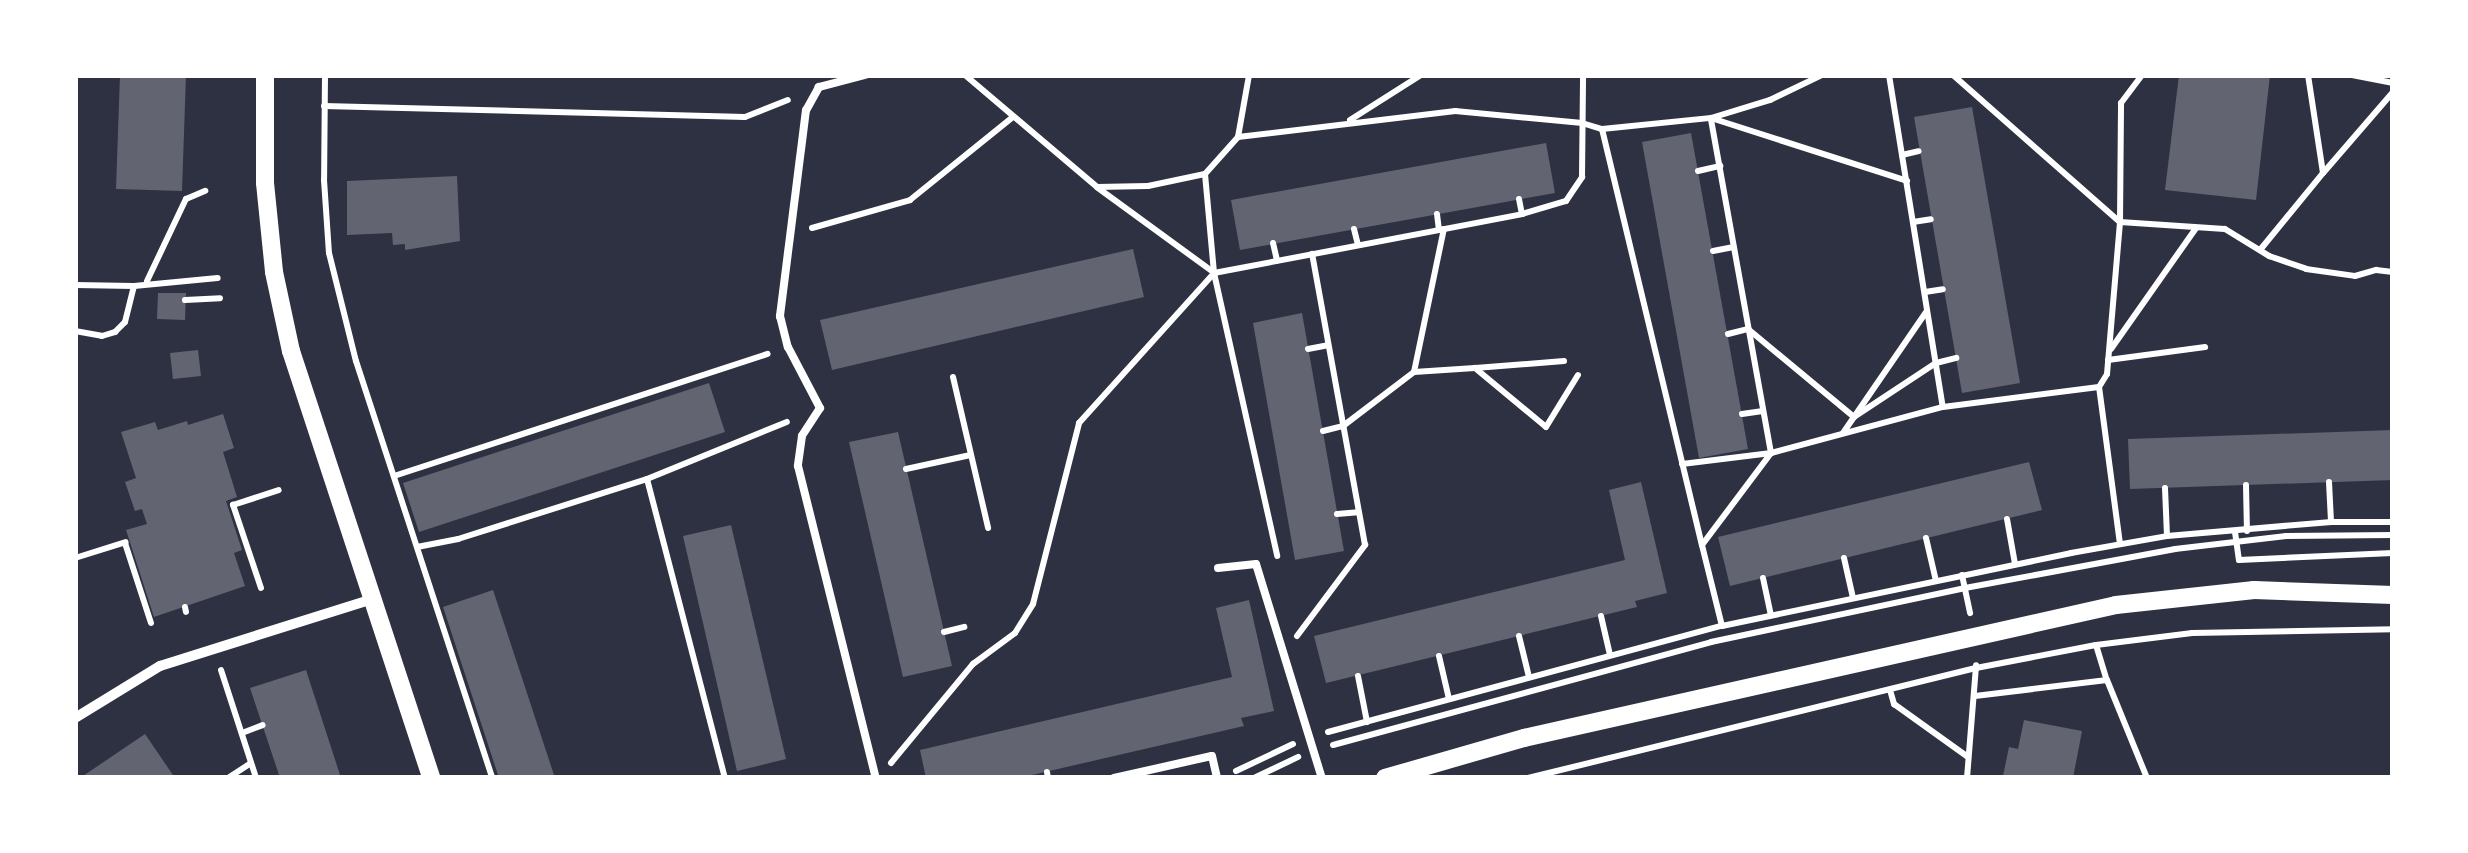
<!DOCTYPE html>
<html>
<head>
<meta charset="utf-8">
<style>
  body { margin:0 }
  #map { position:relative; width:2468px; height:853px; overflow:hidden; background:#2d3142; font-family:"Source Serif 4",serif }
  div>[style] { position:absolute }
  .building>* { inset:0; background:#626471 }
  .path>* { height:6px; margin:-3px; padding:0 3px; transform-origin:3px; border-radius:3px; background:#fff }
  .service>* { height:8px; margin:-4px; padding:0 4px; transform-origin:4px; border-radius:4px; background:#fff }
  .minor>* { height:10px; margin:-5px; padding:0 5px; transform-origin:5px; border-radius:5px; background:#fff }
  .tertiary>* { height:18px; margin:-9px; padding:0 9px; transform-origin:9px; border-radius:9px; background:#fff }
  span { translate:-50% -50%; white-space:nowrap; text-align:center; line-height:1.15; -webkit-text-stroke:10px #fff; paint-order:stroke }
  .frame { position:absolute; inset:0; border:78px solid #fff; pointer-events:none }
</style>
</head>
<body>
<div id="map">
  <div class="building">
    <i style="clip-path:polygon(120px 75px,186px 75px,182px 191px,116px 189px)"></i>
    <i style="clip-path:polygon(2179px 75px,2270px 75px,2256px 200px,2165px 190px)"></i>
    <i style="clip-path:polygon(1972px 107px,2020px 383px,1962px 393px,1914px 117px)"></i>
    <i style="clip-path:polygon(1691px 133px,1748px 449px,1699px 458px,1642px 142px)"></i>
    <i style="clip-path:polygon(1546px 143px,1555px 193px,1240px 250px,1231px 200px)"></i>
    <i style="clip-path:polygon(457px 176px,460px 241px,405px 250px,405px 244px,393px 245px,392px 233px,347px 235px,347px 181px)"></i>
    <i style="clip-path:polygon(1133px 249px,1144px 297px,832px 370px,820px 320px)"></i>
    <i style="clip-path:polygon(158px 293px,186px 293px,185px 320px,157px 319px)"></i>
    <i style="clip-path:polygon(1302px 313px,1344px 551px,1295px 560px,1253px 323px)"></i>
    <i style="clip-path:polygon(198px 350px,201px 376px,173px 379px,170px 353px)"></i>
    <i style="clip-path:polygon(709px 383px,725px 432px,419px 532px,403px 483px)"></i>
    <i style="clip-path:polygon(223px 414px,234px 448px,223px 452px,237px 497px,226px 501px,242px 550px,234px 553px,245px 586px,154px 617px,126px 530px,147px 524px,142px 509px,135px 511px,125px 482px,136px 478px,121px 432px,155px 422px,158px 430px,187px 421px,188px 425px)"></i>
    <i style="clip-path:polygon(2393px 430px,2393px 480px,2130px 489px,2128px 439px)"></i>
    <i style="clip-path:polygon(898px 432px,952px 666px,903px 677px,849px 442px)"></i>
    <i style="clip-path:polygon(2029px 462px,2042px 510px,1730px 586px,1718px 537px)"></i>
    <i style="clip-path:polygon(1641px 482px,1667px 593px,1635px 601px,1637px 607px,1326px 683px,1314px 636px,1625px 560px,1609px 490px)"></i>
    <i style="clip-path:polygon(731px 525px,786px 759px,737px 771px,683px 536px)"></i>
    <i style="clip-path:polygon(493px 590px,555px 778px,499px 778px,443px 607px)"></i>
    <i style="clip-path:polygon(1249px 600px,1274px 711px,1241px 718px,1244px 726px,1019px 778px,926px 778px,920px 750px,1232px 677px,1216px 608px)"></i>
    <i style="clip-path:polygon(306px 670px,341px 778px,280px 778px,250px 688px)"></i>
    <i style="clip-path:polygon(2024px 720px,2082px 731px,2073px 778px,2003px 776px,2009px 747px,2018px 749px)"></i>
    <i style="clip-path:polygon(145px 734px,175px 778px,80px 778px)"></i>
  </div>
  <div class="path">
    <i style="left:325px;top:75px;width:105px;rotate:90.5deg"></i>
    <i style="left:324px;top:180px;width:73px;rotate:86.1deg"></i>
    <i style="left:329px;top:253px;width:111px;rotate:76deg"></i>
    <i style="left:356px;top:361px;width:439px;rotate:71.9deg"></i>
    <i style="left:965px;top:75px;width:173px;rotate:40.3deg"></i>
    <i style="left:1097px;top:187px;width:51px;rotate:-1.1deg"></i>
    <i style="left:1148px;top:186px;width:58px;rotate:-11.9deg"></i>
    <i style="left:1205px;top:174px;width:50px;rotate:-48.3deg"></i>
    <i style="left:1238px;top:137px;width:219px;rotate:-6.8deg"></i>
    <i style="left:1455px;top:111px;width:128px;rotate:5.4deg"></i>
    <i style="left:1582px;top:123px;width:21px;rotate:17deg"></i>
    <i style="left:1602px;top:129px;width:110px;rotate:-5.8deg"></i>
    <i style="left:1711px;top:118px;width:62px;rotate:-17deg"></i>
    <i style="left:1770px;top:100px;width:58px;rotate:-25.7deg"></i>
    <i style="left:1889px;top:75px;width:336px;rotate:80.8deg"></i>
    <i style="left:1953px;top:75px;width:222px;rotate:41.4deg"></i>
    <i style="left:2120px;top:222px;width:105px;rotate:3.8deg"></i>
    <i style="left:2225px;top:229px;width:52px;rotate:31.5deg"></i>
    <i style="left:2269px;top:256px;width:39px;rotate:19deg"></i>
    <i style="left:2306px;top:269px;width:49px;rotate:8.1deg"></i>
    <i style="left:2355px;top:276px;width:22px;rotate:-16deg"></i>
    <i style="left:2376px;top:270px;width:17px;rotate:7deg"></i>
    <i style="left:2352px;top:75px;width:42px;rotate:11deg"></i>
    <i style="left:324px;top:106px;width:421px;rotate:1.5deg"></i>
    <i style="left:745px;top:117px;width:46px;rotate:-21.6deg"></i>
    <i style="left:1350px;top:120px;width:84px;rotate:-32.4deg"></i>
    <i style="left:1602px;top:129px;width:427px;rotate:76.5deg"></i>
    <i style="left:1238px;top:137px;width:63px;rotate:-79.9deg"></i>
    <i style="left:1902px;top:155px;width:17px;rotate:-13deg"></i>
    <i style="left:1698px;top:171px;width:23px;rotate:-13deg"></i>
    <i style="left:2324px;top:172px;width:106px;rotate:-49.2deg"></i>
    <i style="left:1205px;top:174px;width:99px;rotate:84.8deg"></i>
    <i style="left:1214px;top:273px;width:290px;rotate:77.4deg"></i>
    <i style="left:1098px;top:188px;width:142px;rotate:36.1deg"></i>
    <i style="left:1519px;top:199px;width:15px;rotate:79deg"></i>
    <i style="left:1437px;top:214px;width:16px;rotate:83deg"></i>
    <i style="left:1913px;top:222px;width:18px;rotate:-9deg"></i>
    <i style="left:812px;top:228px;width:102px;rotate:-15.9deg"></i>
    <i style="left:910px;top:200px;width:132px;rotate:-38.9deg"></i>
    <i style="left:1354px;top:229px;width:16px;rotate:76deg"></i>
    <i style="left:1273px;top:243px;width:18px;rotate:77deg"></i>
    <i style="left:2260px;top:250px;width:99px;rotate:-50.7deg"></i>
    <i style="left:2323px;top:173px;width:99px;rotate:-98.7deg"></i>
    <i style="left:1713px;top:251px;width:21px;rotate:-11deg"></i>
    <i style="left:147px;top:281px;width:91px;rotate:-64.6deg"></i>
    <i style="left:186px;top:199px;width:21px;rotate:-23deg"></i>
    <i style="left:75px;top:285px;width:59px;rotate:1deg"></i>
    <i style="left:134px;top:286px;width:84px;rotate:-5.4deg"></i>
    <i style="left:1925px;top:292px;width:18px;rotate:-9deg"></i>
    <i style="left:185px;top:300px;width:35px;rotate:-3deg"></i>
    <i style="left:75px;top:331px;width:27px;rotate:10deg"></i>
    <i style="left:102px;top:336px;width:14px;rotate:-17deg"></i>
    <i style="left:115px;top:332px;width:14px;rotate:-45deg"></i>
    <i style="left:125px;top:322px;width:37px;rotate:-76deg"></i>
    <i style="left:1728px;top:334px;width:21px;rotate:-14deg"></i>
    <i style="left:1748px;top:329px;width:138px;rotate:39.7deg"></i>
    <i style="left:1854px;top:417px;width:98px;rotate:-33.4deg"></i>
    <i style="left:1936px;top:363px;width:21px;rotate:-14deg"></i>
    <i style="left:1308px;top:349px;width:20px;rotate:-11deg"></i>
    <i style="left:2111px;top:349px;width:148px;rotate:-54.9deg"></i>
    <i style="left:2108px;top:360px;width:98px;rotate:-7.6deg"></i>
    <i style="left:1564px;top:361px;width:89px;rotate:175.5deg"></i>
    <i style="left:1475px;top:368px;width:92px;rotate:39.7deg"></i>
    <i style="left:1546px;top:427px;width:61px;rotate:-58.4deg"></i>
    <i style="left:1414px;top:372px;width:146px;rotate:-78.2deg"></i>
    <i style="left:953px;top:377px;width:155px;rotate:76.9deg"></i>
    <i style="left:1742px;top:414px;width:21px;rotate:-8deg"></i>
    <i style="left:1323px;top:431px;width:21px;rotate:-14deg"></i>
    <i style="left:1343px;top:426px;width:89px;rotate:-37.3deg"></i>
    <i style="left:1414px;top:372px;width:61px;rotate:-3.8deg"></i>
    <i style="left:1843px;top:433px;width:148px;rotate:-55.5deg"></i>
    <i style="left:1682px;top:464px;width:90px;rotate:-7deg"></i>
    <i style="left:1771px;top:453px;width:340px;rotate:-100.2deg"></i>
    <i style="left:1711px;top:118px;width:206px;rotate:17.8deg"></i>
    <i style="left:906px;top:469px;width:66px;rotate:-12.2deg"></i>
    <i style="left:394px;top:476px;width:393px;rotate:-18.1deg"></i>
    <i style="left:647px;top:479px;width:309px;rotate:75.4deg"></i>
    <i style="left:2329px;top:482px;width:40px;rotate:87.1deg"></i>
    <i style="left:2246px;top:485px;width:46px;rotate:88.8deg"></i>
    <i style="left:2165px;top:488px;width:48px;rotate:87.6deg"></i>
    <i style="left:1337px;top:514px;width:21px;rotate:-5deg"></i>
    <i style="left:2007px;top:519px;width:46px;rotate:79.9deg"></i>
    <i style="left:2235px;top:532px;width:28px;rotate:82deg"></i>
    <i style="left:2239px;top:560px;width:154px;rotate:-2.6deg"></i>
    <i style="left:1926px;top:538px;width:44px;rotate:76.9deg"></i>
    <i style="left:125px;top:543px;width:84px;rotate:72deg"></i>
    <i style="left:2120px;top:544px;width:158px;rotate:-97.6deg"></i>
    <i style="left:2099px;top:387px;width:15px;rotate:-58deg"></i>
    <i style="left:2107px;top:374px;width:153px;rotate:-85.1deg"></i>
    <i style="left:2120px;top:222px;width:119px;rotate:-89.5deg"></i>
    <i style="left:2121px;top:103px;width:35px;rotate:-53deg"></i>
    <i style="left:417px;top:547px;width:42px;rotate:-11deg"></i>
    <i style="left:458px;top:539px;width:198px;rotate:-17.6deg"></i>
    <i style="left:647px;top:479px;width:151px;rotate:-22.2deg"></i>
    <i style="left:75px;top:558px;width:53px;rotate:-17.4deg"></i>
    <i style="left:1844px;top:558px;width:41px;rotate:77.3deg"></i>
    <i style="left:1962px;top:575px;width:39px;rotate:78deg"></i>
    <i style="left:1763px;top:578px;width:38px;rotate:78deg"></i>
    <i style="left:261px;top:588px;width:88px;rotate:-108.6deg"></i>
    <i style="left:233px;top:505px;width:48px;rotate:-18.1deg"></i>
    <i style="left:185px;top:607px;width:5px;rotate:79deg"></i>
    <i style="left:1601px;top:616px;width:39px;rotate:77deg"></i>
    <i style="left:1722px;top:626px;width:83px;rotate:-103.9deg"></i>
    <i style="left:1702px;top:545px;width:115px;rotate:-53.1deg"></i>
    <i style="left:1771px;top:453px;width:178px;rotate:-15deg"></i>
    <i style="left:1943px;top:407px;width:157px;rotate:-7.3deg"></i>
    <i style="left:944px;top:632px;width:21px;rotate:-14deg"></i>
    <i style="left:1297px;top:636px;width:114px;rotate:-53.2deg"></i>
    <i style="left:1365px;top:545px;width:296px;rotate:-100.3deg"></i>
    <i style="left:1519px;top:636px;width:42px;rotate:76.3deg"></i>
    <i style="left:2096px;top:645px;width:97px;rotate:-7.1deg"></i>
    <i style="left:2192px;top:633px;width:201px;rotate:-1.1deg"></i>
    <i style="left:1439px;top:656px;width:44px;rotate:76.9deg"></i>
    <i style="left:221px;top:670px;width:114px;rotate:72deg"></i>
    <i style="left:1358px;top:676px;width:47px;rotate:78.9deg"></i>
    <i style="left:1890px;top:690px;width:15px;rotate:74deg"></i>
    <i style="left:1894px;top:704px;width:91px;rotate:35.6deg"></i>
    <i style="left:1975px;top:696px;width:133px;rotate:-6.9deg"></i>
    <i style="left:2107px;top:680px;width:106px;rotate:67.8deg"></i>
    <i style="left:1328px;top:732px;width:408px;rotate:-15.1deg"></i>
    <i style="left:1722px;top:626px;width:357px;rotate:-11.8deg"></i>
    <i style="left:2071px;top:553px;width:97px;rotate:-10deg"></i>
    <i style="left:2167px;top:536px;width:165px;rotate:-4.9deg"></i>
    <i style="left:2331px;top:522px;width:62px"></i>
    <i style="left:242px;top:733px;width:22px;rotate:-21deg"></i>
    <i style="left:1333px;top:745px;width:392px;rotate:-15.2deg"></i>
    <i style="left:1711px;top:642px;width:260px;rotate:-12deg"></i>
    <i style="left:1965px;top:588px;width:214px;rotate:-10.5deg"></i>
    <i style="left:2175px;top:549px;width:112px;rotate:-6.7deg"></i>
    <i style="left:2286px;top:536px;width:107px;rotate:-0.5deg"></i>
    <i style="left:891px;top:763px;width:129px;rotate:-50.4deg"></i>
    <i style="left:973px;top:664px;width:52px;rotate:-36.4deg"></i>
    <i style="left:1015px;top:633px;width:34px;rotate:-58deg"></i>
    <i style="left:1033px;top:604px;width:187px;rotate:-75.7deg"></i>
    <i style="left:1079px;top:423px;width:202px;rotate:-48deg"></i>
    <i style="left:1214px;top:273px;width:314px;rotate:-10.8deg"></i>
    <i style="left:1522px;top:214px;width:46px;rotate:-16.5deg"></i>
    <i style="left:1566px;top:201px;width:29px;rotate:-56deg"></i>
    <i style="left:1582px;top:177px;width:102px;rotate:-89.4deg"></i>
    <i style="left:1236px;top:771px;width:63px;rotate:-25.3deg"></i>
    <i style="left:1047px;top:772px;width:6px;rotate:81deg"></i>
    <i style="left:228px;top:778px;width:27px;rotate:-33deg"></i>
    <i style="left:1254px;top:778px;width:49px;rotate:-25.5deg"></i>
    <i style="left:1528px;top:778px;width:461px;rotate:-13.8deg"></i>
    <i style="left:1976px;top:668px;width:122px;rotate:-10.9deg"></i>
    <i style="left:2096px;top:645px;width:37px;rotate:73deg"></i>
    <i style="left:1967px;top:778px;width:113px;rotate:-85.4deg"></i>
  </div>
  <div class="service">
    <i style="left:865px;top:75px;width:48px;rotate:165.4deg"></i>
    <i style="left:819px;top:87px;width:26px;rotate:119deg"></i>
    <i style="left:806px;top:110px;width:208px;rotate:97.2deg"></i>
    <i style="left:780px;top:316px;width:32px;rotate:76deg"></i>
    <i style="left:788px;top:347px;width:69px;rotate:62.3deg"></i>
    <i style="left:820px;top:408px;width:33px;rotate:123deg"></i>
    <i style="left:802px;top:436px;width:30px;rotate:98deg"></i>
    <i style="left:798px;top:466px;width:322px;rotate:76deg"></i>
    <i style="left:1218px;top:568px;width:38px;rotate:-6deg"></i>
    <i style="left:1256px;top:564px;width:224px;rotate:72.9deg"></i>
    <i style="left:1114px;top:778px;width:100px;rotate:-12.7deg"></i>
    <i style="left:1212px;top:756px;width:23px;rotate:77deg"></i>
  </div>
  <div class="minor">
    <i style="left:75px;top:718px;width:100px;rotate:-31.5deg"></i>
    <i style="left:160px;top:666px;width:223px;rotate:-17.5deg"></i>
  </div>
  <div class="tertiary">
    <i style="left:265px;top:75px;width:108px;rotate:90deg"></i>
    <i style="left:265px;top:183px;width:89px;rotate:84.2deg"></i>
    <i style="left:274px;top:272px;width:81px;rotate:77.9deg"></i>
    <i style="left:291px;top:351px;width:449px;rotate:71.8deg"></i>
    <i style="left:1385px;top:778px;width:145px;rotate:-16.1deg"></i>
    <i style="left:1524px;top:738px;width:607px;rotate:-12.66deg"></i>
    <i style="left:2116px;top:605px;width:139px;rotate:-6.2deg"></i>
    <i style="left:2254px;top:590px;width:139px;rotate:2.1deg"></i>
  </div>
  <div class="frame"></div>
</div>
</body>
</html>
